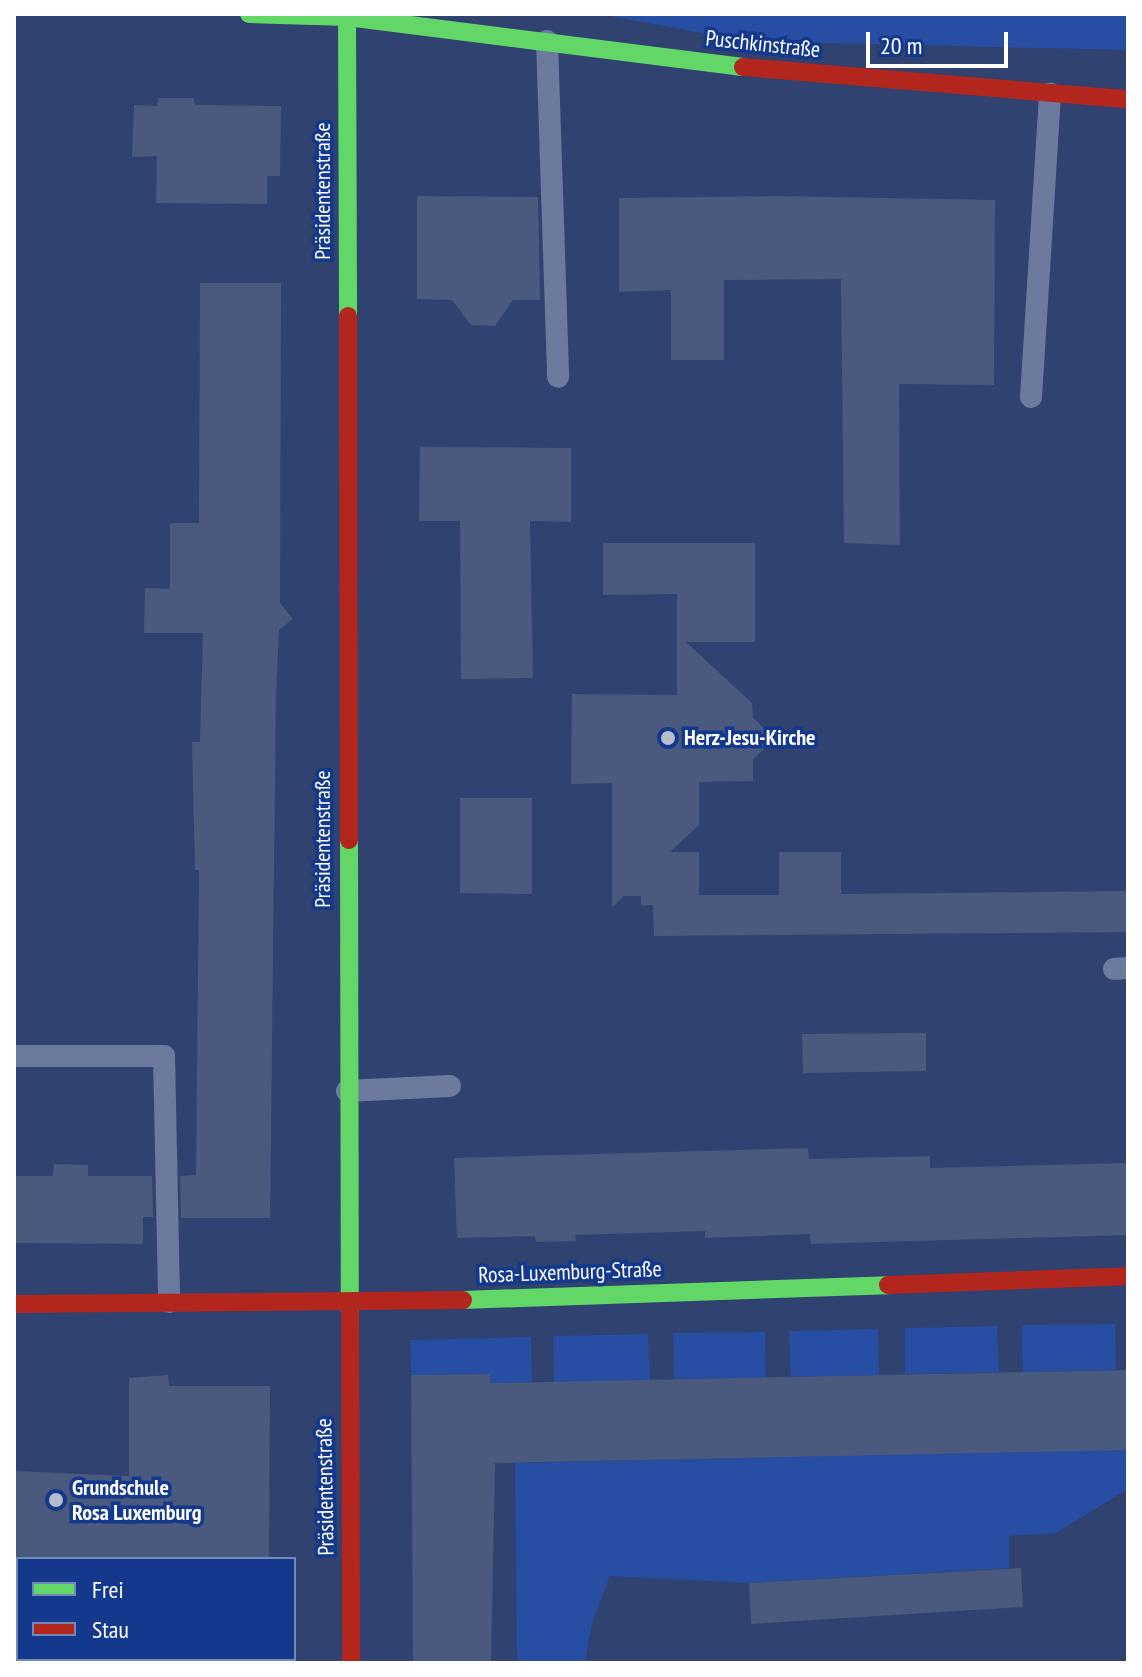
<!DOCTYPE html>
<html>
<head>
<meta charset="utf-8">
<style>
  body { margin:0 }
  #map { position:relative; width:1142px; height:1677px; overflow:hidden; background:#2f4270; font-family:"PT Sans Narrow",sans-serif }
  div>[style] { position:absolute }
  .green>* { inset:0; background:#274ea2 }
  .building>* { inset:0; background:#4a5a7e }
  .lane>* { height:22px; margin:-11px; padding:0 11px; transform-origin:11px; border-radius:11px; background:#6b7a9d }
  .fast>* { height:18px; margin:-9px; padding:0 9px; transform-origin:9px; border-radius:9px; background:#63d668 }
  .jam>* { height:18px; margin:-9px; padding:0 9px; transform-origin:9px; border-radius:9px; background:#b3261e }
  .dots>* { width:22px; height:22px; translate:-50% -50%; box-sizing:border-box; border:4px solid #14388b; border-radius:50% }
  span { translate:-50% -50%; white-space:nowrap; text-align:center; line-height:1.15; -webkit-text-stroke:7px #14388b; paint-order:stroke }
  .street-label { font-size:22px; color:#fff }
  .poi-label { font-size:22px; color:#fff; font-weight:700 }
  .left { translate:0 -50%; text-align:left }
  .frame { position:absolute; inset:0; border:16px solid #fff; pointer-events:none }
  .legend { position:absolute; left:16px; top:1557px; width:280px; height:104px; box-sizing:border-box; background:#14388b; border:2px solid #7288b9; margin:0; padding:10px 14px; list-style:none; font-size:24px; color:#fff }
  .legend li { display:flex; align-items:center; gap:16px; height:40px }
  .legend b { width:40px; border:2px solid #7288b9 }
  .scale { position:absolute; left:866px; top:32px; width:142px; height:36px; box-sizing:border-box; border:4px solid #fff; border-top:0; padding-left:10px; font-size:24px; line-height:28px; white-space:nowrap; color:#fff; -webkit-text-stroke:6px #14388b; paint-order:stroke }
</style>
</head>
<body>
<div id="map">
  <div class="green">
    <i style="clip-path:polygon(600px 14px,1128px 14px,1128px 50px,743px 41px)"></i>
    <i style="clip-path:polygon(1115px 1324px,1116px 1370px,1023px 1372px,1022px 1325px)"></i>
    <i style="clip-path:polygon(997px 1326px,999px 1372px,905px 1374px,905px 1328px)"></i>
    <i style="clip-path:polygon(878px 1329px,879px 1375px,791px 1377px,789px 1331px)"></i>
    <i style="clip-path:polygon(765px 1332px,766px 1378px,674px 1379px,673px 1333px)"></i>
    <i style="clip-path:polygon(648px 1334px,650px 1380px,554px 1382px,553px 1336px)"></i>
    <i style="clip-path:polygon(531px 1337px,532px 1382px,490px 1383px,490px 1374px,411px 1375px,410px 1340px)"></i>
    <i style="clip-path:polygon(1128px 1449px,1128px 1489px,1054px 1534px,1009px 1535px,1009px 1568px,749px 1583px,610px 1576px,592px 1623px,585px 1663px,517px 1663px,515px 1463px)"></i>
  </div>
  <div class="building">
    <i style="clip-path:polygon(158px 98px,194px 98px,195px 105px,281px 106px,280px 176px,267px 176px,267px 204px,156px 203px,157px 156px,132px 157px,134px 105px,157px 106px)"></i>
    <i style="clip-path:polygon(417px 196px,538px 197px,540px 300px,513px 300px,495px 326px,471px 325px,452px 300px,417px 299px)"></i>
    <i style="clip-path:polygon(775px 196px,995px 200px,994px 385px,899px 384px,900px 545px,844px 543px,841px 279px,724px 280px,724px 360px,671px 360px,671px 290px,619px 292px,619px 198px)"></i>
    <i style="clip-path:polygon(200px 283px,281px 283px,280px 603px,293px 619px,279px 630px,276px 694px,270px 1218px,181px 1218px,180px 1176px,196px 1175px,199px 870px,195px 870px,192px 742px,200px 742px,203px 633px,144px 633px,145px 588px,170px 589px,170px 523px,199px 523px)"></i>
    <i style="clip-path:polygon(420px 447px,571px 448px,571px 522px,530px 521px,533px 678px,461px 679px,460px 521px,419px 521px)"></i>
    <i style="clip-path:polygon(603px 543px,755px 543px,755px 642px,686px 642px,752px 703px,753px 718px,765px 729px,766px 747px,753px 759px,753px 781px,699px 782px,699px 825px,670px 852px,699px 852px,699px 895px,779px 895px,779px 852px,841px 852px,841px 894px,1128px 891px,1128px 932px,654px 936px,653px 905px,641px 905px,641px 896px,624px 896px,612px 907px,612px 783px,571px 784px,572px 694px,677px 695px,677px 594px,603px 595px)"></i>
    <i style="clip-path:polygon(460px 798px,532px 798px,532px 894px,460px 893px)"></i>
    <i style="clip-path:polygon(926px 1033px,926px 1071px,803px 1073px,802px 1034px)"></i>
    <i style="clip-path:polygon(808px 1148px,809px 1159px,930px 1156px,930px 1168px,1128px 1163px,1128px 1235px,811px 1244px,810px 1234px,705px 1238px,705px 1231px,575px 1235px,576px 1241px,536px 1242px,535px 1236px,457px 1238px,454px 1158px)"></i>
    <i style="clip-path:polygon(54px 1164px,88px 1165px,88px 1176px,152px 1176px,153px 1217px,143px 1217px,143px 1244px,14px 1243px,14px 1176px,53px 1176px)"></i>
    <i style="clip-path:polygon(1128px 1370px,1128px 1450px,495px 1463px,491px 1663px,413px 1663px,411px 1375px,490px 1374px,490px 1383px)"></i>
    <i style="clip-path:polygon(168px 1375px,169px 1386px,270px 1386px,269px 1559px,14px 1559px,14px 1471px,129px 1476px,129px 1378px)"></i>
    <i style="clip-path:polygon(1021px 1568px,1023px 1607px,751px 1624px,749px 1583px)"></i>
  </div>
  <div class="lane">
    <i style="left:547px;top:41px;width:336px;rotate:88.1deg"></i>
    <i style="left:1031px;top:397px;width:304px;rotate:-86.4deg"></i>
    <i style="left:1114px;top:969px;width:14px;rotate:-4deg"></i>
    <i style="left:14px;top:1056px;width:150px"></i>
    <i style="left:164px;top:1056px;width:246px;rotate:88.8deg"></i>
    <i style="left:347px;top:1091px;width:103px;rotate:-2.8deg"></i>
  </div>
  <div class="fast">
    <i style="left:249px;top:14px;width:98px;rotate:1.8deg"></i>
    <i style="left:347px;top:17px;width:399px;rotate:7.2deg"></i>
    <i style="left:347px;top:14px;width:302px;rotate:89.8deg"></i>
    <i style="left:349px;top:840px;width:472px;rotate:89.9deg"></i>
    <i style="left:463px;top:1300px;width:425px;rotate:-2deg"></i>
  </div>
  <div class="jam">
    <i style="left:743px;top:67px;width:386px;rotate:4.8deg"></i>
    <i style="left:348px;top:316px;width:524px;rotate:89.89deg"></i>
    <i style="left:888px;top:1285px;width:240px;rotate:-2.1deg"></i>
    <i style="left:14px;top:1304px;width:449px;rotate:-0.5deg"></i>
    <i style="left:350px;top:1312px;width:351px;rotate:89.8deg"></i>
  </div>
  <div class="dots">
    <i style="left:668px;top:738px;background:#b6bdcd"></i>
    <i style="left:56px;top:1500px;background:#b6bdcd"></i>
  </div>
  <div class="street-label">
    <span style="left:763px;top:44px;rotate:6deg">Puschkinstraße</span>
    <span style="left:323px;top:191px;rotate:-90deg">Präsidentenstraße</span>
    <span style="left:323px;top:839px;rotate:-90deg">Präsidentenstraße</span>
    <span style="left:570px;top:1272px;rotate:-2deg">Rosa-Luxemburg-Straße</span>
    <span style="left:325px;top:1487px;rotate:-91deg">Präsidentenstraße</span>
  </div>
  <div class="poi-label">
    <span class="left" style="left:684px;top:738px">Herz-Jesu-Kirche</span>
    <span class="left" style="left:72px;top:1500px">Grundschule<br>Rosa Luxemburg</span>
  </div>
  <div class="frame"></div>
  <ul class="legend">
  <li><b style="height:10px;background:#63d668"></b>Frei</li>
  <li><b style="height:10px;background:#b3261e"></b>Stau</li>
  </ul>
  <div class="scale">20 m</div>
</div>
</body>
</html>
